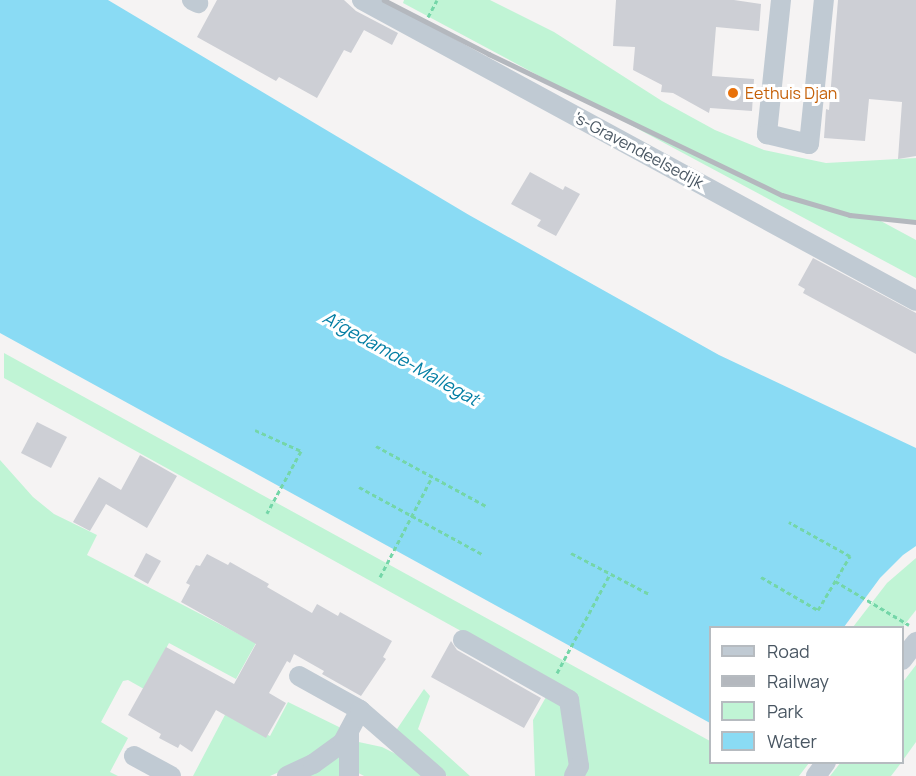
<!DOCTYPE html>
<html>
<head>
<meta charset="utf-8">
<style>
  body { margin:0 }
  #map { position:relative; width:916px; height:776px; overflow:hidden; background:#f5f3f3; font-family:Manrope,sans-serif }
  div>[style] { position:absolute }
  .green>* { inset:0; background:#c0f4d5 }
  .water>* { inset:0; background:#8adbf4 }
  .building>* { inset:0; background:#cdcfd5 }
  .path>* { height:3px; margin-top:-1.5px; transform-origin:0; background:repeating-linear-gradient(90deg,#74d6a8 0 4.5px,transparent 0 7.5px) }
  .minor>* { height:20px; margin:-10px; padding:0 10px; transform-origin:10px; border-radius:10px; background:#c0cad3 }
  .rail>* { height:4.5px; margin:-2.25px; padding:0 2.25px; transform-origin:2.25px; border-radius:2.25px; background:#b4b8be }
  .dots>* { width:16px; height:16px; translate:-50% -50%; box-sizing:border-box; border:3px solid #fff; border-radius:50% }
  span { translate:-50% -50%; white-space:nowrap; text-align:center; line-height:1.15; -webkit-text-stroke:6px #fff; paint-order:stroke }
  .food-label { font-size:16px; color:#c56008 }
  .left { translate:0 -50%; text-align:left }
  .street-label { font-size:16px; color:#495662 }
  .water-label { font-size:18px; color:#037ea4; font-style:italic }
  .legend { position:absolute; left:709px; top:626px; width:195px; height:138px; box-sizing:border-box; background:#fff; border:2px solid #b6bbc0; margin:0; padding:8px 10px; list-style:none; font-size:18px; color:#495662 }
  .legend li { display:flex; align-items:center; gap:12px; height:30px }
  .legend b { width:30px; border:2px solid #b6bbc0 }
</style>
</head>
<body>
<div id="map">
  <div class="green">
    <i style="clip-path:polygon(404px 0,490px 0,554px 32px,662px 101px,715px 130px,764px 150px,826px 163px,916px 158px,916px 221px,879px 220px,916px 240px,916px 278px,403px 3px)"></i>
    <i style="clip-path:polygon(4px 353px,710px 741px,710px 762px,809px 763px,799px 776px,535px 776px,533px 720px,546px 697px,454px 643px,461px 631px,4px 378px)"></i>
    <i style="clip-path:polygon(0 460px,33px 497px,54px 514px,97px 535px,87px 555px,256px 643px,236px 679px,169px 643px,144px 689px,128px 680px,123px 681px,101px 722px,128px 738px,110px 772px,118px 776px,0 776px)"></i>
    <i style="clip-path:polygon(916px 558px,916px 610px,902px 628px,853px 627px,887px 583px)"></i>
    <i style="clip-path:polygon(916px 665px,916px 742px,903px 760px,903px 682px)"></i>
    <i style="clip-path:polygon(424px 689px,430px 696px,418px 729px,470px 776px,447px 776px,395px 732px)"></i>
    <i style="clip-path:polygon(288px 702px,339px 727px,339px 735px,295px 765px,270px 776px,193px 776px,226px 713px,270px 736px)"></i>
    <i style="clip-path:polygon(354px 741px,382px 747px,400px 756px,422px 776px,364px 776px,349px 768px,344px 776px,304px 776px)"></i>
    <i style="clip-path:polygon(841px 762px,901px 762px,901px 763px,891px 776px,830px 776px)"></i>
  </div>
  <div class="water">
    <i style="clip-path:polygon(0 0,108px 0,469px 215px,719px 355px,916px 448px,916px 546px,903px 555px,880px 578px,844px 627px,710px 628px,710px 723px,0 333px)"></i>
  </div>
  <div class="building">
    <i style="clip-path:polygon(217px 0,344px 0,356px 11px,398px 33px,392px 45px,364px 30px,351px 53px,344px 50px,317px 98px,279px 77px,276px 81px,197px 37px)"></i>
    <i style="clip-path:polygon(616px 0,734px 0,761px 4px,759px 31px,716px 27px,712px 76px,754px 79px,752px 111px,710px 108px,709px 113px,673px 93px,661px 92px,662px 85px,633px 70px,635px 47px,613px 46px)"></i>
    <i style="clip-path:polygon(838px 0,916px 0,916px 156px,898px 159px,902px 102px,869px 99px,865px 141px,824px 138px,826px 109px,829px 110px)"></i>
    <i style="clip-path:polygon(530px 172px,563px 190px,565px 186px,580px 194px,556px 236px,537px 226px,541px 220px,511px 204px)"></i>
    <i style="clip-path:polygon(813px 258px,916px 313px,916px 354px,803px 293px,805px 289px,798px 285px)"></i>
    <i style="clip-path:polygon(37px 422px,67px 437px,51px 468px,21px 453px)"></i>
    <i style="clip-path:polygon(140px 455px,177px 476px,147px 528px,106px 504px,90px 531px,73px 522px,99px 477px,121px 490px)"></i>
    <i style="clip-path:polygon(146px 553px,161px 561px,148px 584px,134px 576px)"></i>
    <i style="clip-path:polygon(207px 554px,228px 565px,230px 562px,269px 584px,267px 587px,312px 613px,317px 604px,338px 616px,340px 612px,392px 641px,383px 657px,386px 659px,361px 696px,322px 674px,324px 671px,294px 654px,290px 663px,287px 661px,269px 693px,286px 703px,266px 738px,216px 710px,192px 752px,180px 744px,178px 748px,159px 738px,161px 734px,128px 715px,166px 647px,234px 684px,256px 644px,181px 602px,190px 585px,186px 583px,196px 565px,200px 566px)"></i>
    <i style="clip-path:polygon(451px 641px,457px 650px,541px 698px,524px 728px,431px 677px)"></i>
  </div>
  <div class="path">
    <i style="left:428px;top:17px;width:19px;rotate:-62deg"></i>
    <i style="left:255px;top:430px;width:51px;rotate:24.5deg"></i>
    <i style="left:301px;top:451px;width:71px;rotate:118.7deg"></i>
    <i style="left:376px;top:446px;width:125px;rotate:28.6deg"></i>
    <i style="left:359px;top:487px;width:140px;rotate:28.6deg"></i>
    <i style="left:571px;top:553px;width:88px;rotate:27.7deg"></i>
    <i style="left:380px;top:577px;width:113px;rotate:-62.5deg"></i>
    <i style="left:761px;top:577px;width:66px;rotate:30.1deg"></i>
    <i style="left:818px;top:610px;width:63px;rotate:-59.3deg"></i>
    <i style="left:850px;top:556px;width:70px;rotate:-150.9deg"></i>
    <i style="left:835px;top:581px;width:86px;rotate:30.7deg"></i>
    <i style="left:557px;top:673px;width:112px;rotate:-61.8deg"></i>
  </div>
  <div class="minor">
    <i style="left:192px;top:0;width:7px;rotate:27deg"></i>
    <i style="left:362px;top:0;width:630px;rotate:28.52deg"></i>
    <i style="left:781px;top:0;width:135px;rotate:96deg"></i>
    <i style="left:767px;top:134px;width:43px;rotate:13.4deg"></i>
    <i style="left:809px;top:144px;width:145px;rotate:-84.1deg"></i>
    <i style="left:463px;top:640px;width:122px;rotate:29.5deg"></i>
    <i style="left:569px;top:700px;width:67px;rotate:81.4deg"></i>
    <i style="left:579px;top:766px;width:11px;rotate:117deg"></i>
    <i style="left:902px;top:660px;width:23px;rotate:-52deg"></i>
    <i style="left:299px;top:676px;width:70px;rotate:29.1deg"></i>
    <i style="left:134px;top:756px;width:42px;rotate:28.4deg"></i>
    <i style="left:287px;top:776px;width:29px;rotate:-25deg"></i>
    <i style="left:313px;top:764px;width:37px;rotate:-36deg"></i>
    <i style="left:343px;top:742px;width:36px;rotate:-62deg"></i>
    <i style="left:360px;top:710px;width:101px;rotate:41deg"></i>
    <i style="left:349px;top:776px;width:45px;rotate:-90deg"></i>
    <i style="left:816px;top:776px;width:17px;rotate:-54deg"></i>
  </div>
  <div class="rail">
    <i style="left:384px;top:0;width:118px;rotate:27.2deg"></i>
    <i style="left:489px;top:54px;width:325px;rotate:25.7deg"></i>
    <i style="left:782px;top:195px;width:71px;rotate:16.4deg"></i>
    <i style="left:850px;top:215px;width:66px;rotate:6.1deg"></i>
  </div>
  <div class="dots">
    <i style="left:733px;top:93px;background:#e8710a"></i>
  </div>
  <div class="food-label">
    <span class="left" style="left:745px;top:93px">Eethuis Djan</span>
  </div>
  <div class="street-label">
    <span style="left:639px;top:150px;rotate:28deg">'s-Gravendeelsedijk</span>
  </div>
  <div class="water-label">
    <span style="left:401px;top:358px;rotate:29deg">Afgedamde-Mallegat</span>
  </div>
  <ul class="legend">
  <li><b style="height:8px;background:#c0cad3"></b>Road</li>
  <li><b style="height:8px;background:#b4b8be"></b>Railway</li>
  <li><b style="height:16px;background:#c0f4d5"></b>Park</li>
  <li><b style="height:16px;background:#8adbf4"></b>Water</li>
  </ul>
</div>
</body>
</html>
